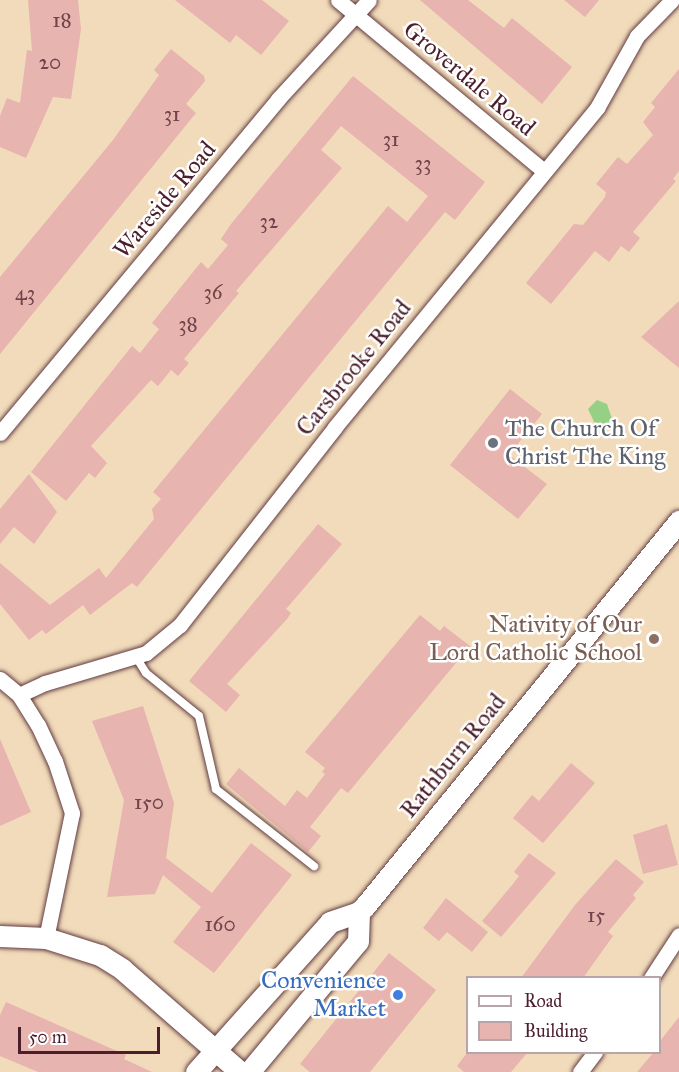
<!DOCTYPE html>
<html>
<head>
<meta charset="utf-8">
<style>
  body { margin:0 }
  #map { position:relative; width:679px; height:1072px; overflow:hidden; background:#f1dbba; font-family:"IM FELL Great Primer",serif }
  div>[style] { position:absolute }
  .green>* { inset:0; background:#95d085 }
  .building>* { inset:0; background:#e7b4af }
  .roads { filter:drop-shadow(0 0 2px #633b40) drop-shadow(0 0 2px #633b40) }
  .lane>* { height:8px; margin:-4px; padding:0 4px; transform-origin:4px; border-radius:4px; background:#fff }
  .street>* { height:15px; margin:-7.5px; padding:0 7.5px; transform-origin:7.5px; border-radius:7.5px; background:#fff }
  .secondary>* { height:21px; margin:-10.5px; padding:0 10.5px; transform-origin:10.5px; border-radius:10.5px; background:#fff }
  .dots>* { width:16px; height:16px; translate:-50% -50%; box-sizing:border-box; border:3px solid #fff; border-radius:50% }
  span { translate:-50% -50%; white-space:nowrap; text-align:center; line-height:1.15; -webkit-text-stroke:5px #fff; paint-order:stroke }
  .number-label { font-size:21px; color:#71444c }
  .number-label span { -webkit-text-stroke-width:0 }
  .street-label { font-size:24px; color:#4a1f2b }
  .worship-label { font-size:24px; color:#5b616d }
  .left { translate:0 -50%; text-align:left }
  .education-label { font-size:24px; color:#785e54 }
  .right { translate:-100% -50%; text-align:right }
  .shop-label { font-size:24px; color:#366cbe }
  .legend { position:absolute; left:466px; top:976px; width:195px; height:78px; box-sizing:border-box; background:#fff; border:2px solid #b7a5aa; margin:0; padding:8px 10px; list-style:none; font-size:18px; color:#4a1f2b }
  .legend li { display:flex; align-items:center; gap:12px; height:30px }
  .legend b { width:30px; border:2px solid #b7a5aa }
  .scale { position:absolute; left:18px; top:1027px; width:142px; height:27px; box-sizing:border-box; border:3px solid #4a1f2b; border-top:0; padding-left:8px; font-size:18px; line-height:21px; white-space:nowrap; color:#4a1f2b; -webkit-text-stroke:4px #fff; paint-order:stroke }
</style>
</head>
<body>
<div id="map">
  <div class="green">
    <i style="clip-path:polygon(597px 400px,607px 404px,613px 422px,605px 431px,597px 428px,588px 409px)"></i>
  </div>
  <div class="building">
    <i style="clip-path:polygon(28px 0,78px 0,81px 29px,71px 99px,53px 97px,26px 158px,0 147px,0 116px,7px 98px,20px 103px,27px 50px,32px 51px)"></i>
    <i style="clip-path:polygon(175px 0,262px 0,289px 21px,261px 55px,236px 35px,230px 43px)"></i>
    <i style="clip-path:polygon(420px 0,468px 0,504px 28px,512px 18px,572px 67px,542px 104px)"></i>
    <i style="clip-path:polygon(564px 0,599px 0,585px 17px)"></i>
    <i style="clip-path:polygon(171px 49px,204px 76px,205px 81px,186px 104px,196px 113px,0 354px,0 277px,113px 140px,159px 75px,154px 70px)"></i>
    <i style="clip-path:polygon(679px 69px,679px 171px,673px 179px,676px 181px,633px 232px,640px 238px,629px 252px,621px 246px,609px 262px,595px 251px,551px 304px,526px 283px,574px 224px,583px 225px,605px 197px,606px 192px,596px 184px,618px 157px,627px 164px,653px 135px,643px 122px,655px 107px,651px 103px)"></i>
    <i style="clip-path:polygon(353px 76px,485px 182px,455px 220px,445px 212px,137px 587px,132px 583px,90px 615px,83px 605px,46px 634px,42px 630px,29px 640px,0 604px,0 563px,50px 605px,99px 568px,106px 578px,154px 519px,152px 509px,161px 499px,153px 492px,388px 206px,407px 222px,428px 196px,341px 126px,321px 150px,342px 168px,236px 291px,239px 293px,184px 359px,189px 363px,178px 376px,171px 370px,158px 386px,151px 380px,91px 446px,107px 463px,95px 478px,89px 473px,66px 501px,31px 472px,132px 346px,140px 353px,159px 329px,152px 323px,201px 262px,208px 269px,228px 245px,221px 239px,231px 224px)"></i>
    <i style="clip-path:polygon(679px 301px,679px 368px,641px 337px)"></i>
    <i style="clip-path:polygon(510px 389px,542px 414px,509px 455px,547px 484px,518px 519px,450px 465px)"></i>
    <i style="clip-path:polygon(29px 474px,57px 512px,34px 544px,14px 527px,0 544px,0 509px)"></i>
    <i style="clip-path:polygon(318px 524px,342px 544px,286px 609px,291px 613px,287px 619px,227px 684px,240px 695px,226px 712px,189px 681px)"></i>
    <i style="clip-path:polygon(420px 615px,440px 631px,444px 626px,470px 646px,348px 793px,341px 788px,310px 827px,321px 836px,308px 852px,226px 784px,239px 768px,285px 806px,297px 790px,307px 798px,325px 774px,322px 772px,325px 768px,305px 752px)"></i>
    <i style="clip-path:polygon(143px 706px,174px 803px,166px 858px,212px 893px,251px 843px,292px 875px,214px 973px,173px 942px,201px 907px,163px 875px,155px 894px,107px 897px,124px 800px,92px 721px)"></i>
    <i style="clip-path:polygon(0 739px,31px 812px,0 826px)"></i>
    <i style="clip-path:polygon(571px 763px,595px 783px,543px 843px,513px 818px,532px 795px,539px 801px)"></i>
    <i style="clip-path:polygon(667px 824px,678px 865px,643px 874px,633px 835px)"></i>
    <i style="clip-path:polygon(529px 853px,556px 873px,501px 937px,482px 921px,513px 884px,519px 876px,514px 872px)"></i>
    <i style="clip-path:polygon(616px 859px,644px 882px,633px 895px,636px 898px,608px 932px,613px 936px,583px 978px,521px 978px,575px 905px)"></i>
    <i style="clip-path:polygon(446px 898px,488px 932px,472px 952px,447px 932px,439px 941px,423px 928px)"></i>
    <i style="clip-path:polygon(389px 953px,436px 990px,370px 1072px,310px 1072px,300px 1064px)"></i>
    <i style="clip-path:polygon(6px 1002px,126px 1055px,124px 1059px,152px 1072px,38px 1072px,0 1056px,0 1015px)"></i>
    <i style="clip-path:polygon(679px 1017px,679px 1072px,637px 1072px,653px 1053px,660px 1053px,660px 1041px)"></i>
    <i style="clip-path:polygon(467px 1053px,527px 1053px,511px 1072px,464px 1072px,457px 1066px)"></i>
  </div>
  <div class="roads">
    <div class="lane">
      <i style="left:136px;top:657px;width:19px;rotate:58deg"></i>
      <i style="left:146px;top:673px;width:68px;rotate:39.1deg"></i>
      <i style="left:199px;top:716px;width:75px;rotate:76.9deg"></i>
      <i style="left:216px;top:789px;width:125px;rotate:38.2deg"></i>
    </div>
    <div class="street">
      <i style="left:338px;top:0;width:266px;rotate:39.7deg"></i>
      <i style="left:0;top:433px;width:435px;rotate:-50.2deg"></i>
      <i style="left:278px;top:99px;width:134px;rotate:-47.4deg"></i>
      <i style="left:0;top:679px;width:25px;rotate:40deg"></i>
      <i style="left:19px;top:695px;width:36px;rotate:58deg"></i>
      <i style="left:38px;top:725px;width:40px;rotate:65deg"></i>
      <i style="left:55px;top:761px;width:55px;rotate:71.9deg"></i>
      <i style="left:72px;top:813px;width:128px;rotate:101.7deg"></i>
      <i style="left:19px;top:695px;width:29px;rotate:-25deg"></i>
      <i style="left:45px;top:683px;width:105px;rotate:-16.5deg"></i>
      <i style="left:146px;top:653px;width:44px;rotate:-39.5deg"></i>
      <i style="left:180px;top:625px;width:251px;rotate:-51.9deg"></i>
      <i style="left:335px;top:427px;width:413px;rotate:-50.6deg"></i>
      <i style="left:597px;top:108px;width:82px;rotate:-60.9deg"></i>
      <i style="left:637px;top:36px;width:50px;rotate:-45.8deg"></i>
      <i style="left:651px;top:978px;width:51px;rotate:-56.9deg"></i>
      <i style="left:580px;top:1072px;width:25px;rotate:-53deg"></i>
    </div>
    <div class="secondary">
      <i style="left:0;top:936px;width:46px;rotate:2.5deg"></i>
      <i style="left:46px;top:938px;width:57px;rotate:17.5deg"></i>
      <i style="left:100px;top:955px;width:26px;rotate:32deg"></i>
      <i style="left:122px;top:969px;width:157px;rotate:41.1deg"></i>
      <i style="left:196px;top:1072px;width:201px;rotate:-48.2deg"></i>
      <i style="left:330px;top:922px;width:31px;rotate:-19deg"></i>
      <i style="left:359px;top:912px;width:8px;rotate:-45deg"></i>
      <i style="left:365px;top:906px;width:497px;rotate:-50.8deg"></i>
      <i style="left:249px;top:1072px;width:170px;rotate:-50.2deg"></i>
      <i style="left:358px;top:941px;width:29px;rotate:-88deg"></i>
    </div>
  </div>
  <div class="dots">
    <i style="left:493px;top:443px;background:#6b7280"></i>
    <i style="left:654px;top:639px;background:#8d6e63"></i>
    <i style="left:398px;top:995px;background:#3f7fe0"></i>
  </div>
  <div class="number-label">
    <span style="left:62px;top:20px">18</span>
    <span style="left:50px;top:62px">20</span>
    <span style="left:172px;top:114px">31</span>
    <span style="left:391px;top:139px">31</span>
    <span style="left:423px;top:163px">33</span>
    <span style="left:269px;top:221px">32</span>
    <span style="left:213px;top:292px">36</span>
    <span style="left:25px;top:293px">43</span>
    <span style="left:188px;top:324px">38</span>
    <span style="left:149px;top:802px">150</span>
    <span style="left:596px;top:915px">15</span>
    <span style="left:220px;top:924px">160</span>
  </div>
  <div class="street-label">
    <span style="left:469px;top:79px;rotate:40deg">Groverdale Road</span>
    <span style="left:165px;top:200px;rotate:-50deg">Wareside Road</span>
    <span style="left:354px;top:368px;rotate:-51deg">Carsbrooke Road</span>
    <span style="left:453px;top:756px;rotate:-51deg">Rathburn Road</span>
  </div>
  <div class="worship-label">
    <span class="left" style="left:505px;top:443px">The Church Of<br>Christ The King</span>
  </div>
  <div class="education-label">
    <span class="right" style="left:642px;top:639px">Nativity of Our<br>Lord Catholic School</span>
  </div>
  <div class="shop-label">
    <span class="right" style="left:386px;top:995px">Convenience<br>Market</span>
  </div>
  <ul class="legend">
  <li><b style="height:8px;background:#fff"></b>Road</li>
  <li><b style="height:16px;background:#e7b4af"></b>Building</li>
  </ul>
  <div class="scale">50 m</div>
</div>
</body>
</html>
